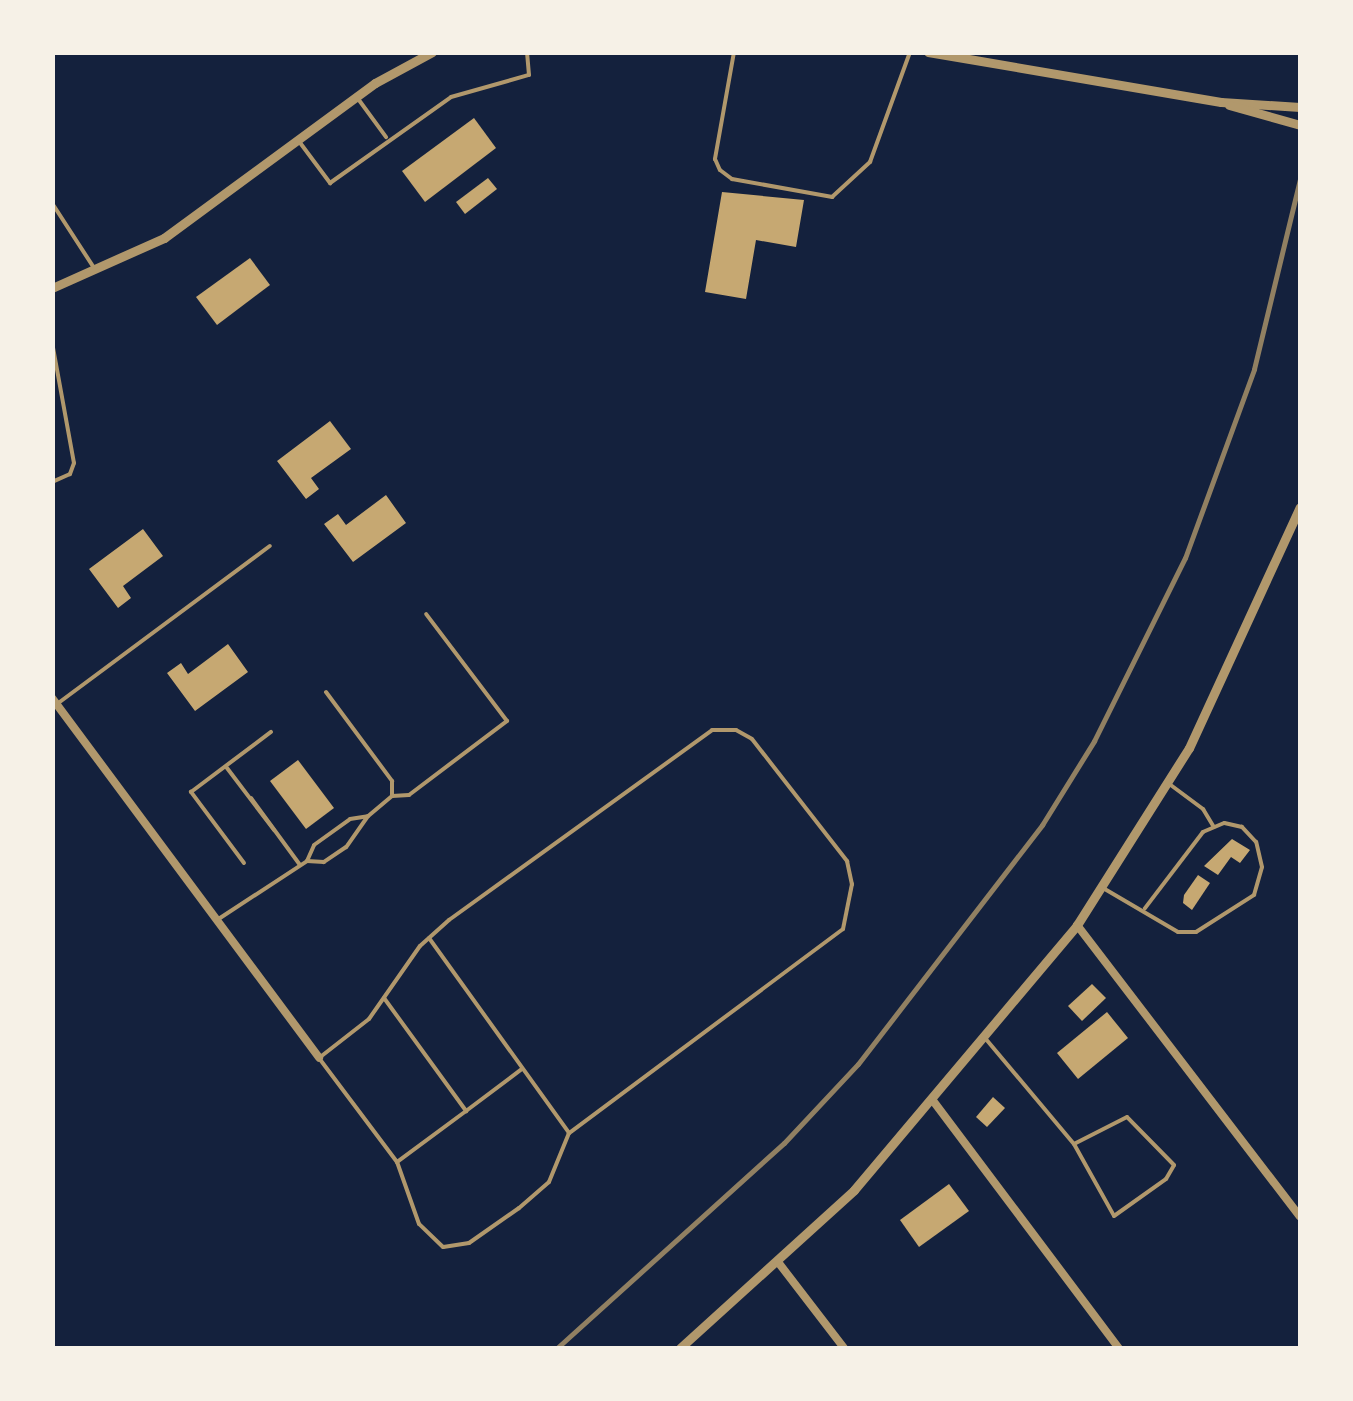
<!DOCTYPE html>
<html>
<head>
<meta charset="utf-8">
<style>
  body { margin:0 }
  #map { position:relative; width:1353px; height:1401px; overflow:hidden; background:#14213d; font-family:"Roboto Condensed",sans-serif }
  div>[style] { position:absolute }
  .building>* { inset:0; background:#c6a872 }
  .service>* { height:4px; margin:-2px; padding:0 2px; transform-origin:2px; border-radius:2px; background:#b1986c }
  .minor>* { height:8px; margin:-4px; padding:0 4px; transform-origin:4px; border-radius:4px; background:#b1986c }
  .tertiary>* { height:9px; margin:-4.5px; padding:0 4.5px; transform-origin:4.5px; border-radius:4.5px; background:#b1986c }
  .rail>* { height:5px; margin:-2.5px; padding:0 2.5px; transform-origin:2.5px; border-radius:2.5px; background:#918062 }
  span { translate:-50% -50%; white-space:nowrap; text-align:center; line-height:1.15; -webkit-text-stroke:9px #f6f1e7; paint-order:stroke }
  .frame { position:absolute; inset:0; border:55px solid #f6f1e7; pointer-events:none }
</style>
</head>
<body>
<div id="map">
  <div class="building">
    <i style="clip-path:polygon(474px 118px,496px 148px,425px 202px,402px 171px)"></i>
    <i style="clip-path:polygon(488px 178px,497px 189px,465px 214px,456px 202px)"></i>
    <i style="clip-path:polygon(722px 192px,804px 200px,796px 247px,756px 240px,746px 299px,705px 292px)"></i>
    <i style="clip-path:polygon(250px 258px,270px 285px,217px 325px,196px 297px)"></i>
    <i style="clip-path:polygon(330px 421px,351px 449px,311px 478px,319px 489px,306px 499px,277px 461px)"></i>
    <i style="clip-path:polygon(386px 495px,406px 523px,353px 562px,324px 524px,338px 514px,346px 525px)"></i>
    <i style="clip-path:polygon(143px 529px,163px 556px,123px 586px,131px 598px,118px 608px,89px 569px)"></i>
    <i style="clip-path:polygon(228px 644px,248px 672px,195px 711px,167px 673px,181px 663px,188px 674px)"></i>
    <i style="clip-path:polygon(298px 760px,334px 808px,306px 829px,270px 781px)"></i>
    <i style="clip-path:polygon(1232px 839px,1250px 850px,1240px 863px,1231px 857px,1218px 875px,1204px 866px)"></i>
    <i style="clip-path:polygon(1198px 875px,1210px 883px,1192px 910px,1183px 903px,1184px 895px)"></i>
    <i style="clip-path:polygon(1092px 984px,1106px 998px,1082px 1021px,1068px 1006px)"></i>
    <i style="clip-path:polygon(1107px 1012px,1128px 1038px,1078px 1079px,1057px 1053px)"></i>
    <i style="clip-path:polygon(993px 1097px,1005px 1108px,987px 1127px,976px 1117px)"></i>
    <i style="clip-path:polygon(949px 1184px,969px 1211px,919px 1247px,900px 1220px)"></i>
  </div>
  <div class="service">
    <i style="left:734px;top:52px;width:109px;rotate:100.1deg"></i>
    <i style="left:715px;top:159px;width:12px;rotate:66deg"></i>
    <i style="left:720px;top:170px;width:15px;rotate:37deg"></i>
    <i style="left:732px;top:179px;width:102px;rotate:10.2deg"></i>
    <i style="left:832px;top:197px;width:52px;rotate:-42.6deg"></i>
    <i style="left:870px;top:162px;width:117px;rotate:-70deg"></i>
    <i style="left:356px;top:96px;width:51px;rotate:53.8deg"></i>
    <i style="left:298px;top:140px;width:54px;rotate:53.3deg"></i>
    <i style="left:330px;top:183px;width:148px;rotate:-35.4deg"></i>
    <i style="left:451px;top:97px;width:81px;rotate:-15.8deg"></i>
    <i style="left:529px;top:75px;width:23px;rotate:-95deg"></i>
    <i style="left:52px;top:203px;width:77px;rotate:57.1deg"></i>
    <i style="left:52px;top:342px;width:123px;rotate:79.7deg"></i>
    <i style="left:74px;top:463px;width:12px;rotate:110deg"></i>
    <i style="left:70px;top:474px;width:20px;rotate:156deg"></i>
    <i style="left:326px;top:692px;width:111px;rotate:53.4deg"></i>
    <i style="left:392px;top:781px;width:15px;rotate:90deg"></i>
    <i style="left:392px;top:796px;width:31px;rotate:140deg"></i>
    <i style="left:57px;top:704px;width:265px;rotate:-36.6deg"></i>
    <i style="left:712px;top:730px;width:24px"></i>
    <i style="left:736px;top:730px;width:18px;rotate:29deg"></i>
    <i style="left:752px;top:739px;width:155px;rotate:52.1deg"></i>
    <i style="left:847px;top:861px;width:24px;rotate:78deg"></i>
    <i style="left:852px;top:884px;width:46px;rotate:101.3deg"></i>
    <i style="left:843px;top:929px;width:342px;rotate:143.3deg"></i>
    <i style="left:569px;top:1133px;width:53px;rotate:112.2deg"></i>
    <i style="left:549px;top:1182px;width:40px;rotate:139deg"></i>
    <i style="left:519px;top:1208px;width:61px;rotate:145deg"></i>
    <i style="left:469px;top:1243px;width:26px;rotate:171deg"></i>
    <i style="left:443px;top:1247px;width:33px;rotate:-136deg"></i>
    <i style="left:419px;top:1224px;width:66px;rotate:-109.5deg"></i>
    <i style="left:397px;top:1162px;width:130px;rotate:-126.9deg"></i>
    <i style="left:319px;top:1058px;width:63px;rotate:-38deg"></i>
    <i style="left:369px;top:1019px;width:89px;rotate:-55.1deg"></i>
    <i style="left:420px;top:946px;width:39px;rotate:-42deg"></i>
    <i style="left:449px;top:920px;width:324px;rotate:-35.8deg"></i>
    <i style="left:227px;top:768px;width:78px;rotate:52.8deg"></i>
    <i style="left:1168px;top:783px;width:44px;rotate:36.6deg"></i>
    <i style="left:1203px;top:809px;width:21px;rotate:59deg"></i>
    <i style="left:392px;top:796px;width:17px;rotate:-3deg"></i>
    <i style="left:409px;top:795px;width:123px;rotate:-37.1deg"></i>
    <i style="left:507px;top:721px;width:134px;rotate:-127.1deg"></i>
    <i style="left:251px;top:798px;width:83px;rotate:53.8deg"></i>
    <i style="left:244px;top:863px;width:89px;rotate:-126.7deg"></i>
    <i style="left:191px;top:792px;width:100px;rotate:-36.9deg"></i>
    <i style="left:1103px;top:888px;width:87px;rotate:30.4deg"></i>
    <i style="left:1178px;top:932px;width:18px"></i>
    <i style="left:1196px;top:932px;width:69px;rotate:-32.5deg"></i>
    <i style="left:1254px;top:895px;width:29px;rotate:-74deg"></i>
    <i style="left:1262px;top:867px;width:26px;rotate:-103deg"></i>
    <i style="left:1256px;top:842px;width:21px;rotate:-133deg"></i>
    <i style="left:1242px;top:827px;width:18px;rotate:-167deg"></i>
    <i style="left:1224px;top:823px;width:23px;rotate:157deg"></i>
    <i style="left:1203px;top:832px;width:96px;rotate:127.3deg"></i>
    <i style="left:217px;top:920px;width:108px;rotate:-33.2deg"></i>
    <i style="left:307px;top:861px;width:17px;rotate:-66deg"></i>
    <i style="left:314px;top:845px;width:44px;rotate:-35.8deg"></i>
    <i style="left:350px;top:819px;width:18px;rotate:-9deg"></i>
    <i style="left:368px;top:816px;width:38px;rotate:125deg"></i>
    <i style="left:346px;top:847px;width:27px;rotate:146deg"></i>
    <i style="left:324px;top:862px;width:17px;rotate:-177deg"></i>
    <i style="left:429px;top:938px;width:240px;rotate:54.3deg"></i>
    <i style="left:384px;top:998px;width:140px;rotate:54deg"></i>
    <i style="left:466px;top:1111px;width:86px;rotate:143.5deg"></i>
    <i style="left:985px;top:1038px;width:138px;rotate:50deg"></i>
    <i style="left:1074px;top:1144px;width:82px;rotate:60.9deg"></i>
    <i style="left:1114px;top:1216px;width:64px;rotate:-35.4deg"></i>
    <i style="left:1166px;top:1179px;width:16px;rotate:-60deg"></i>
    <i style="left:1174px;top:1165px;width:67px;rotate:-134.4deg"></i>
    <i style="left:1127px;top:1117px;width:59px;rotate:153deg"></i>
    <i style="left:466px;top:1111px;width:70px;rotate:-36.9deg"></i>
  </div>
  <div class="minor">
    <i style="left:52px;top:698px;width:448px;rotate:53.4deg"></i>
    <i style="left:1077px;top:925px;width:367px;rotate:52.6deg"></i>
    <i style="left:934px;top:1102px;width:308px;rotate:53.1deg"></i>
    <i style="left:778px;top:1262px;width:108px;rotate:52.5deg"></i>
  </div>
  <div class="tertiary">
    <i style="left:928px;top:52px;width:297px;rotate:9.7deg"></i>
    <i style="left:1221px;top:102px;width:79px;rotate:3.6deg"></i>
    <i style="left:1229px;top:105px;width:74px;rotate:15.7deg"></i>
    <i style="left:52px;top:288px;width:123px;rotate:-24.1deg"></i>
    <i style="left:164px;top:238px;width:262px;rotate:-36.3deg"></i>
    <i style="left:375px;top:83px;width:65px;rotate:-28.5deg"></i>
    <i style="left:680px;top:1348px;width:235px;rotate:-42.2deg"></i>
    <i style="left:854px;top:1190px;width:346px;rotate:-49.9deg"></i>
    <i style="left:1077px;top:925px;width:209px;rotate:-57.7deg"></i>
    <i style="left:1189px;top:748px;width:265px;rotate:-65.3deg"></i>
  </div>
  <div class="rail">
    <i style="left:557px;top:1348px;width:306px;rotate:-42.1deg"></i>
    <i style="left:784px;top:1143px;width:108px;rotate:-46.9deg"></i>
    <i style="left:858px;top:1064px;width:302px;rotate:-52.4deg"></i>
    <i style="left:1042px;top:825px;width:99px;rotate:-58.2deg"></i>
    <i style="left:1094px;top:741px;width:204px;rotate:-63.6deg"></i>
    <i style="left:1185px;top:558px;width:201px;rotate:-69.9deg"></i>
    <i style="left:1254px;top:369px;width:195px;rotate:-76.4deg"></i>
  </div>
  <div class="frame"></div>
</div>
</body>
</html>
